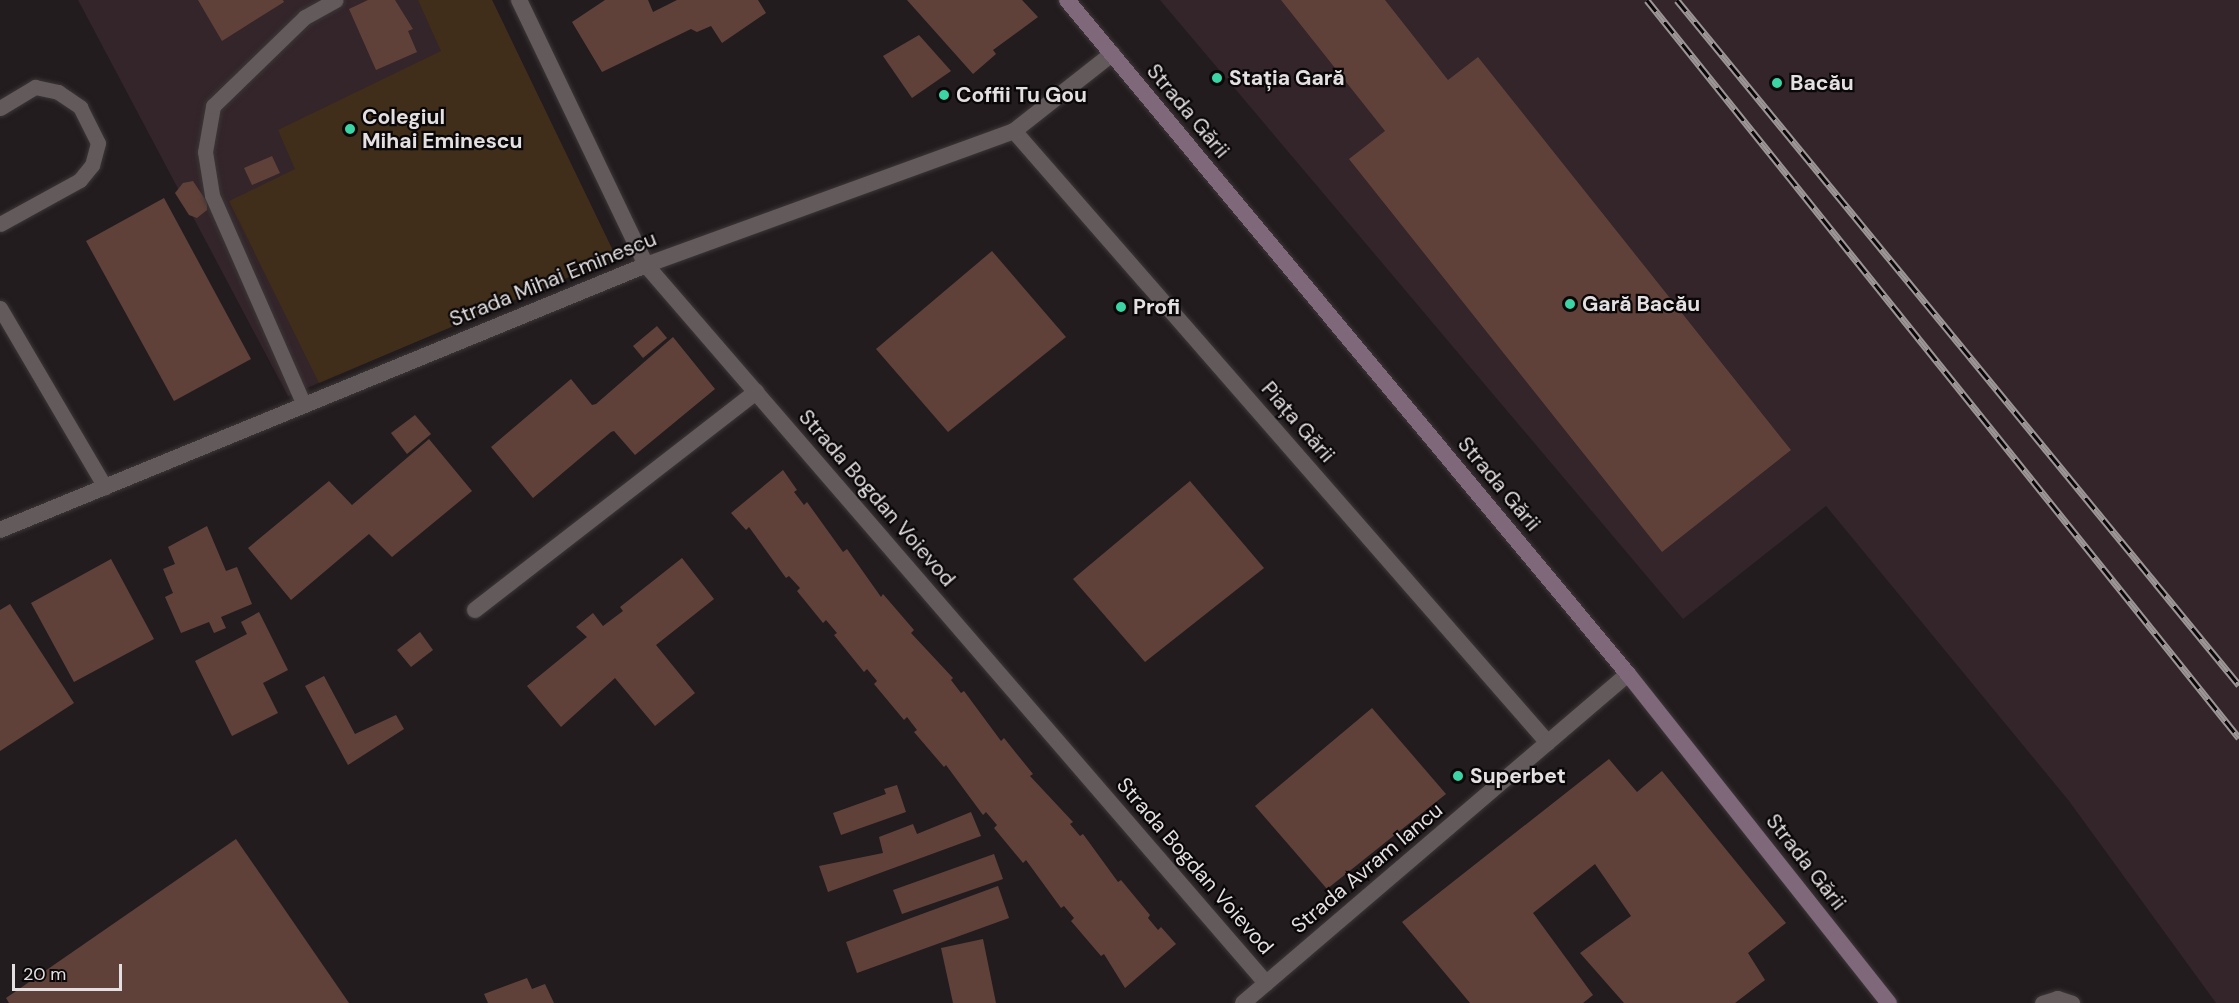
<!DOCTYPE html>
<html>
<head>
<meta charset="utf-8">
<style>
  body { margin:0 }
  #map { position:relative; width:2239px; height:1003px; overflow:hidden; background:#231c1e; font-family:"DM Sans",sans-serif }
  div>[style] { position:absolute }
  .built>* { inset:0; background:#332529 }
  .green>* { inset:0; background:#402e1a }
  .building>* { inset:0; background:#60413a }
  .roads { filter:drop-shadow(0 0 2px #3c3738) drop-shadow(0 0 2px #3c3738) }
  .service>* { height:15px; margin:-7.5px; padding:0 7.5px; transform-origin:7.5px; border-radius:7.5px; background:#635a5c }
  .minor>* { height:16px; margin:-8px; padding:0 8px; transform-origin:8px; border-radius:8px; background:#635a5c }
  .secondary>* { height:16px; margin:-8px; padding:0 8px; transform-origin:8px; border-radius:8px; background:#80687b }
  .rail>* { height:7px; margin-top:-3.5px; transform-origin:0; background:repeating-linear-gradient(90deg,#0a0708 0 14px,#9c9697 0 28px); box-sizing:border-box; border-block:2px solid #9c9697 }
  .dots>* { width:16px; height:16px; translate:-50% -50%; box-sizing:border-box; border:3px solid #0a0708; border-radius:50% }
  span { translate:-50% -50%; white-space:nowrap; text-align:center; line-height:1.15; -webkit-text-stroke:4.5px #0a0708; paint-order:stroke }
  .poi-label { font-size:21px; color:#e4dfe0; font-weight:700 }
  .left { translate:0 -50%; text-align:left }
  .street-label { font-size:21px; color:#e4dfe0 }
  .scale { position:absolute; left:12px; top:964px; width:110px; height:27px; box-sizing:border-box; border:3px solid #e4dfe0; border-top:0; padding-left:8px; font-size:18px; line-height:21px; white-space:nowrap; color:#e4dfe0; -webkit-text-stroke:4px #0a0708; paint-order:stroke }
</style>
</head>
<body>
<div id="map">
  <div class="built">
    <i style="clip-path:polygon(78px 0,492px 0,616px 257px,288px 396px)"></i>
    <i style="clip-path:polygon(1160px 0,2239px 0,2239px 1003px,2216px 1003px,2069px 801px,1826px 506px,1683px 619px)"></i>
  </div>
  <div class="green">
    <i style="clip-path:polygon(418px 0,492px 0,616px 257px,319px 383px,229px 201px,295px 169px,278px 130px,441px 51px)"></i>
  </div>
  <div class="building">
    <i style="clip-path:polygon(198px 0,283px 0,284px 2px,222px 41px)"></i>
    <i style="clip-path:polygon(368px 0,395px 0,413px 29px,408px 31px,417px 52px,376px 70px,349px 9px)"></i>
    <i style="clip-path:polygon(605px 0,648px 0,653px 12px,677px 0,758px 0,766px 13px,722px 43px,711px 26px,697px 32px,691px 29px,602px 72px,572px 22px)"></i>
    <i style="clip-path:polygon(907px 0,1022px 0,1038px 17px,993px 50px,996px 54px,973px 74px)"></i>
    <i style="clip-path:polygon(1281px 0,1385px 0,1448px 80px,1478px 57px,1791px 450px,1662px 552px,1349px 159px,1385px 131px)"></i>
    <i style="clip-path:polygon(919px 35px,951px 71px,912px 98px,883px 56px)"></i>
    <i style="clip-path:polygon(272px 156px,280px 173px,252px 185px,244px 168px)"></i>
    <i style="clip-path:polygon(193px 181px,207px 202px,207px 210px,197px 218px,189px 215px,175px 193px,183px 183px)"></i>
    <i style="clip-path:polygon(164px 198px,251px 359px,174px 401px,86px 241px)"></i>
    <i style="clip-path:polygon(992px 251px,1066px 337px,948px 432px,876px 349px)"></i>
    <i style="clip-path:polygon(657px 326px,667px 338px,643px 358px,633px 346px)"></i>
    <i style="clip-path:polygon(673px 337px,715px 389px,635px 455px,614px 431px,611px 432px,533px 498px,491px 447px,571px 379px,592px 405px,596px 404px)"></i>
    <i style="clip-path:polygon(415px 415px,431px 434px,407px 454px,391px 433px)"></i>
    <i style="clip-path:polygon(429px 439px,472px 491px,392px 557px,369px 534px,291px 600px,248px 548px,329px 481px,352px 505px)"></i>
    <i style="clip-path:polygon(783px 470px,797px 490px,794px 492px,804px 505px,807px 502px,843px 552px,847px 549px,881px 597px,883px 594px,914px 630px,911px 633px,953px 678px,951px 680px,961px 693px,964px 691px,1001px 741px,1004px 738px,1033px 774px,1030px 776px,1073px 822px,1070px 824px,1080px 836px,1083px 834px,1118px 882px,1121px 880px,1150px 915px,1148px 918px,1158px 930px,1161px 927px,1176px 944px,1125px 988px,1104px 954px,1101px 956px,1071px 921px,1074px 918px,1064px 906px,1061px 908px,1026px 860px,1023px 863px,994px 828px,997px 825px,986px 812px,983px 815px,946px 765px,944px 767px,914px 732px,917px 730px,907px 717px,904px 720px,874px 684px,877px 681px,867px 669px,864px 672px,834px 635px,837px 633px,826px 620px,823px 623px,797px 591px,800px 588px,789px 576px,786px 578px,749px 527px,746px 530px,731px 513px)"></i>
    <i style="clip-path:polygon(1190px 481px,1264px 568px,1145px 662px,1073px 579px)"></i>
    <i style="clip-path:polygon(207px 526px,226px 571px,237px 567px,252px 604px,221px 617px,226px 628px,214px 633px,209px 622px,181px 633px,165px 597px,173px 593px,163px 569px,175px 564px,168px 547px)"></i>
    <i style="clip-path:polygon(682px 558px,714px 599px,656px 645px,695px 693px,655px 726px,615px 678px,561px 727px,527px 686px,587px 637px,576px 627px,593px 613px,603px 626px,623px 611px,620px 607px)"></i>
    <i style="clip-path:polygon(111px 559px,154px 639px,74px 682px,31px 603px)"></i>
    <i style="clip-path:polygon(10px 604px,74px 703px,0 751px,0 610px)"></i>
    <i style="clip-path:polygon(259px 612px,288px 670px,263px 683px,278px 713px,232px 736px,195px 661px,247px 634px,241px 622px)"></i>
    <i style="clip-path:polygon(420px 632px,433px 650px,411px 667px,397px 650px)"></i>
    <i style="clip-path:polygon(324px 676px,355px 734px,396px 715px,404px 729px,348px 765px,305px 686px)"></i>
    <i style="clip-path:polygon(1372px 708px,1446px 794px,1327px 889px,1255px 806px)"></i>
    <i style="clip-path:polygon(1609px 759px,1637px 792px,1662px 771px,1786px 923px,1748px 953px,1765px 980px,1735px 1003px,1624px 1003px,1580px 953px,1631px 916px,1595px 864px,1533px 913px,1593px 995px,1583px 1003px,1470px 1003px,1402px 922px)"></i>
    <i style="clip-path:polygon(897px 785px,906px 812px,841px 835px,833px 813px,886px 794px,884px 789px)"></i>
    <i style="clip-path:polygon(971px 812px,981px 836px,828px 892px,819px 866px,883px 853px,879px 837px,913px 824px,917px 834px)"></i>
    <i style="clip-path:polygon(236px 839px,349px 1003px,9px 1003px,6px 998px)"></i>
    <i style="clip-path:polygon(994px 854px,1003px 879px,902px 914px,893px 890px)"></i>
    <i style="clip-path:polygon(998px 886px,1009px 918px,857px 973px,846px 942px)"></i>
    <i style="clip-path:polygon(983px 939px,996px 1003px,953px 1003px,941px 948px)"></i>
    <i style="clip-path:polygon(527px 978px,532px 989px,545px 984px,554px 1003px,488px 1003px,484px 994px)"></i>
  </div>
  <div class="roads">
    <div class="service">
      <i style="left:0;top:108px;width:41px;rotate:-31deg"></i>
      <i style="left:35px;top:87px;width:24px;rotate:12deg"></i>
      <i style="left:58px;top:92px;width:27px;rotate:34deg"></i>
      <i style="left:80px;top:107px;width:40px;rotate:63.4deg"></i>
      <i style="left:98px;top:143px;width:23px;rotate:105deg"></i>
      <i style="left:92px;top:165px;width:19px;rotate:129deg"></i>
      <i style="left:80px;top:180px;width:91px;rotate:151.2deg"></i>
      <i style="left:0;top:308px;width:208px;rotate:59.6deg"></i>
      <i style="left:304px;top:405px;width:229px;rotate:-113.7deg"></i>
      <i style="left:212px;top:195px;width:44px;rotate:-99.2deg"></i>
      <i style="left:205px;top:152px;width:47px;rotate:-80.1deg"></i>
      <i style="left:213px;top:106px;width:128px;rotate:-44.1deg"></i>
      <i style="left:305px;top:17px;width:35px;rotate:-29deg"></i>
      <i style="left:2042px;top:1003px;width:16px;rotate:-18deg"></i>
      <i style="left:2057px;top:998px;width:16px;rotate:18deg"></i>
    </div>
    <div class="minor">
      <i style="left:519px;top:0;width:294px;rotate:64.4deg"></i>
      <i style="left:646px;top:265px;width:949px;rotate:49.19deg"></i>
      <i style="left:1014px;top:131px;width:812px;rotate:48.89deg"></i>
      <i style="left:0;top:530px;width:698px;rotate:-22.3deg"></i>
      <i style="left:646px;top:265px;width:392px;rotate:-20deg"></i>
      <i style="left:1014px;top:131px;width:125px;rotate:-38.2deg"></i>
      <i style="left:475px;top:610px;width:356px;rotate:-37.8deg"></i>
      <i style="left:1243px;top:1003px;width:506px;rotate:-40.52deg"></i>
    </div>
    <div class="secondary">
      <i style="left:1067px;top:0;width:877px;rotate:50.23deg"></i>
      <i style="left:1628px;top:674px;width:420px;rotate:51.6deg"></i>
    </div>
  </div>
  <div class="rail">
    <i style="left:1647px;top:0;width:946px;rotate:51.26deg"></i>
    <i style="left:1677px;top:0;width:886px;rotate:50.63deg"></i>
  </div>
  <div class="dots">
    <i style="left:1217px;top:78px;background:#3cd4a4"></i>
    <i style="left:1777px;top:83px;background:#3cd4a4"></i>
    <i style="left:944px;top:95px;background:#3cd4a4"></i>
    <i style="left:350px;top:129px;background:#3cd4a4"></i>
    <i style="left:1570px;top:304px;background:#3cd4a4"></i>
    <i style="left:1121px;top:307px;background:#3cd4a4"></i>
    <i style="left:1458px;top:776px;background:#3cd4a4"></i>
  </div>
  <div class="poi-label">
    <span class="left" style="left:1229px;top:78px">Stația Gară</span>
    <span class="left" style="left:1790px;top:83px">Bacău</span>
    <span class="left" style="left:956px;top:95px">Coffii Tu Gou</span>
    <span class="left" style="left:362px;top:129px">Colegiul<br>Mihai Eminescu</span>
    <span class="left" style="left:1582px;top:304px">Gară Bacău</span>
    <span class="left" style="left:1133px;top:307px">Profi</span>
    <span class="left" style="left:1470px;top:776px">Superbet</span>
  </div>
  <div class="street-label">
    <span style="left:1188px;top:111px;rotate:50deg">Strada Gării</span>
    <span style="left:553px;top:279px;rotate:-22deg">Strada Mihai Eminescu</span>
    <span style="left:1298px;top:422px;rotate:49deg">Piața Gării</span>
    <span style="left:1499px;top:484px;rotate:50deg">Strada Gării</span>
    <span style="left:877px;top:498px;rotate:49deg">Strada Bogdan Voievod</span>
    <span style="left:1806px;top:862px;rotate:52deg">Strada Gării</span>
    <span style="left:1195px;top:866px;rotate:49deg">Strada Bogdan Voievod</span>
    <span style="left:1367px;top:868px;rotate:-40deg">Strada Avram Iancu</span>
  </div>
  <div class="scale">20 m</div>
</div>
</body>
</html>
